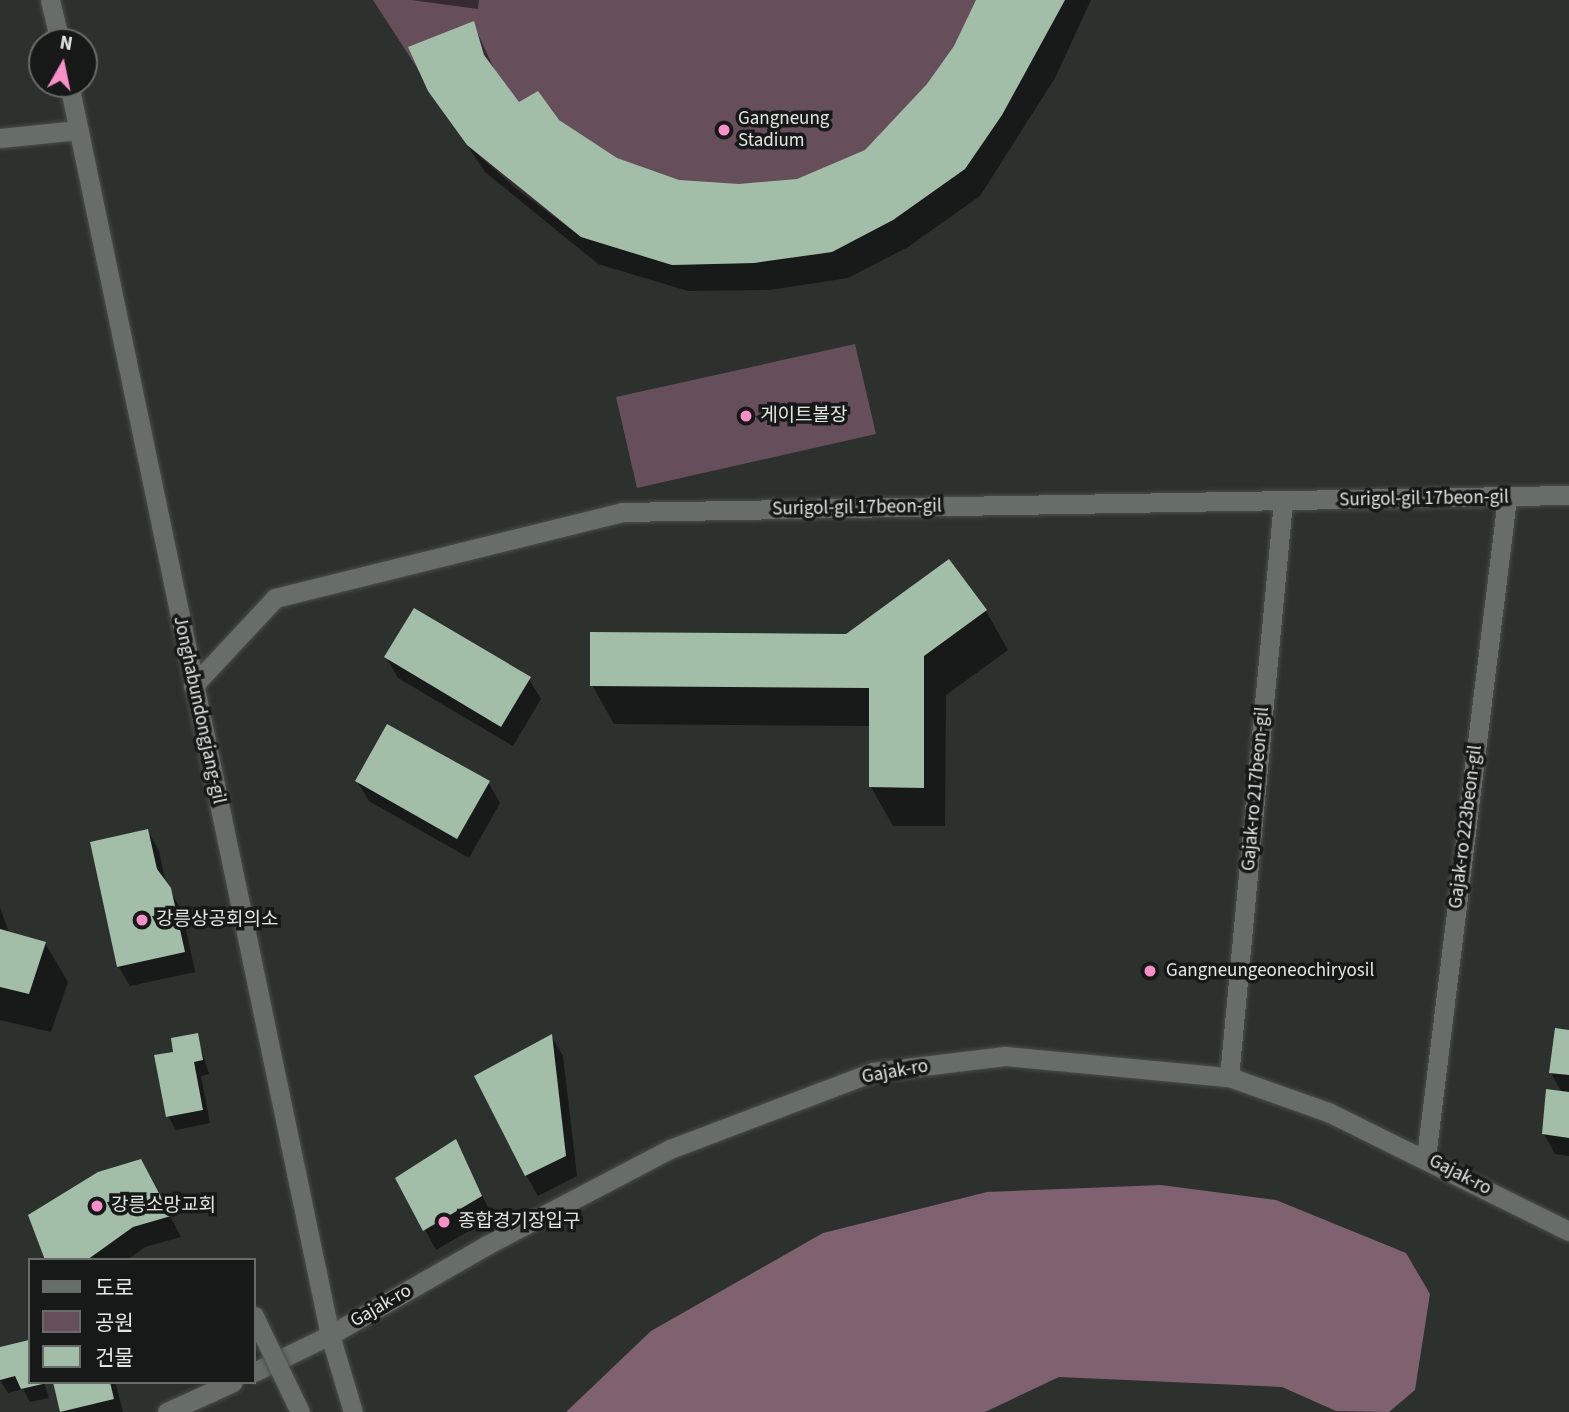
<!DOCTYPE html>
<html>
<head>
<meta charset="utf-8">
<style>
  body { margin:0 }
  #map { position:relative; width:1569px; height:1412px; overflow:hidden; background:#2c312d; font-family:"Source Sans 3","Noto Sans KR",sans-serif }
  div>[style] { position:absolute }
  .green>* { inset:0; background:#664f5a }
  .forest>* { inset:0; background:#7f6170 }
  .shadow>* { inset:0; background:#0007 }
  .building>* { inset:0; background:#a2bea8 }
  .roads { filter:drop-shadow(0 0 2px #4a4e4a) drop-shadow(0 0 2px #4a4e4a) }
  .minor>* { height:19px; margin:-9.5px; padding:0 9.5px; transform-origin:9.5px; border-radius:9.5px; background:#676e69 }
  .tertiary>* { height:19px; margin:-9.5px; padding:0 9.5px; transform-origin:9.5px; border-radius:9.5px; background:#676e69 }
  .bridges { filter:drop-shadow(0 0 2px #4a4e4a) drop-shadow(0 0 2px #4a4e4a) }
  .pedestrian-bridge>* { height:19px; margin:-9.5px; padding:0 9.5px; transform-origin:9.5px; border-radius:9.5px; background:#676e69 }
  .dots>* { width:19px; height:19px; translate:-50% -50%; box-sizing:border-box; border:4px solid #161917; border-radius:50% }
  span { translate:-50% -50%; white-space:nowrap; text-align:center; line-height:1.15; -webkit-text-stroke:7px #161917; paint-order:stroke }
  .poi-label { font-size:19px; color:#e2e5e2 }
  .left { translate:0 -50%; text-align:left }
  .street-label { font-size:19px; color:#e2e5e2 }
  .legend { position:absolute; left:28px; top:1258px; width:228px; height:126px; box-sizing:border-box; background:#161917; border:2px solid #686b68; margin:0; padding:9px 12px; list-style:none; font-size:21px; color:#e2e5e2 }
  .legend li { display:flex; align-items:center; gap:14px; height:35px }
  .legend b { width:35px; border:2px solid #686b68 }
  .north { position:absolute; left:28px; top:28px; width:70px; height:70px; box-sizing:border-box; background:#161917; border:2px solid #686b68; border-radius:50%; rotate:9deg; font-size:19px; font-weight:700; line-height:28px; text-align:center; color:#e2e5e2 }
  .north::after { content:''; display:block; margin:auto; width:24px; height:32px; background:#f98fc9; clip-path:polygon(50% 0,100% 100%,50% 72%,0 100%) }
</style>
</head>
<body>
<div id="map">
  <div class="green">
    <i style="clip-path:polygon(373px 0,1065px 0,1002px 115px,965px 169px,893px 220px,832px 252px,754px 263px,672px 265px,581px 237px,515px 188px,467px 145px)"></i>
    <i style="clip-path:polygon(855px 344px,876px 434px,637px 488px,616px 397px)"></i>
  </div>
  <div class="forest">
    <i style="clip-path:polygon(1161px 1185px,1276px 1200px,1406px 1253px,1430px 1294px,1415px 1390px,1389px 1412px,1336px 1411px,1282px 1387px,1059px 1377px,985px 1412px,566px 1412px,651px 1331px,823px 1233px,987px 1192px)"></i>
  </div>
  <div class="shadow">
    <i style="clip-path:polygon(411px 0,479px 0,478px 9px)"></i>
    <i style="clip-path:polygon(977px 0,1091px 0,1055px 78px,980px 196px,908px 247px,848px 278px,770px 290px,688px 291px,598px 264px,485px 172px,430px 90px,473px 23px,496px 73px,519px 104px,558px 121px,616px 160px,679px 182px,739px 186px,797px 181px,866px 151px,928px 85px,956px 46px)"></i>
    <i style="clip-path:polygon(986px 611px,1008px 650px,946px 695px,945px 826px,893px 826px,871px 787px,871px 726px,614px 724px,592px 685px)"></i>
    <i style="clip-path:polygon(386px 657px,529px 679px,541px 699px,513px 746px,398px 678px)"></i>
    <i style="clip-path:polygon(357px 781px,488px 782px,500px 803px,469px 858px,369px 801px)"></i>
    <i style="clip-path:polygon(148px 831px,159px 851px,166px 884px,182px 911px,195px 972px,130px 986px,118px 966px)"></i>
    <i style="clip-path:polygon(0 907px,9px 933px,45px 943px,68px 982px,51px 1032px,0 1020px)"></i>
    <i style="clip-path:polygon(1569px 1032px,1569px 1156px,1555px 1154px,1544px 1134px,1562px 1093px,1551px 1073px)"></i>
    <i style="clip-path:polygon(197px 1035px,209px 1074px,201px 1076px,210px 1123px,176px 1130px,168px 1116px)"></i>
    <i style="clip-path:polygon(551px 1036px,563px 1056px,577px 1176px,538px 1196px,526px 1175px)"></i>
    <i style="clip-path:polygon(455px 1142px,493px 1217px,436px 1250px,397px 1178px)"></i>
    <i style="clip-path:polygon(152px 1182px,181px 1237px,145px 1247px,127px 1260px,47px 1260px)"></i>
    <i style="clip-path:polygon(28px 1342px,30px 1382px,44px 1382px,49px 1398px,30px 1402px,23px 1389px,8px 1393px,0 1380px,0 1349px)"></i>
    <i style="clip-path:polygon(54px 1382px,115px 1382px,123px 1412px,62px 1412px)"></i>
  </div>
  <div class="building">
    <i style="clip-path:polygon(976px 0,1065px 0,1002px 115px,965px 169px,893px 220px,832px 252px,754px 263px,672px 265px,581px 237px,467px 145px,428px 91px,408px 47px,474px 21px,484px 55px,519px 102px,538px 91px,559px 120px,617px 158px,679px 180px,739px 184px,797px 179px,865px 150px,927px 84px,954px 46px)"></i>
    <i style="clip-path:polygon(949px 559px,987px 610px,924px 656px,924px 788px,869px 787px,869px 688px,590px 686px,590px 632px,846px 634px)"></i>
    <i style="clip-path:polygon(414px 608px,531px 677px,501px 727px,384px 657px)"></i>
    <i style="clip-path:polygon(387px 724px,490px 781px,457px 839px,355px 781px)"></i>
    <i style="clip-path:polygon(148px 829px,157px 869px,171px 888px,185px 952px,117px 967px,90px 842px)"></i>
    <i style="clip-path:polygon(0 929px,46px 942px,29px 994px,0 987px)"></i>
    <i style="clip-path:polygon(1555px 1028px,1569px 1030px,1569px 1075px,1549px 1073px)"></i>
    <i style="clip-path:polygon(198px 1033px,203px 1060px,194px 1062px,203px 1110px,166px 1117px,154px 1055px,173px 1052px,171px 1038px)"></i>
    <i style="clip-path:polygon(552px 1034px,566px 1156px,525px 1176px,474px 1076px)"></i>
    <i style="clip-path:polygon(1546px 1089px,1569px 1092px,1569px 1138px,1542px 1134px)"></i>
    <i style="clip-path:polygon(456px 1139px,482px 1196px,423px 1231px,395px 1178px)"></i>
    <i style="clip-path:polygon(141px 1159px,171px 1216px,133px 1227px,87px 1260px,45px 1260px,28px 1215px,98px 1172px)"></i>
    <i style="clip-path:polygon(29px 1340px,30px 1382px,47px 1383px,21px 1389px,15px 1376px,0 1380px,0 1347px)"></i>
    <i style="clip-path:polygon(53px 1382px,110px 1382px,114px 1399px,60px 1412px)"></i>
  </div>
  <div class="roads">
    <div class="minor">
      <i style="left:50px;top:0;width:43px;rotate:76.6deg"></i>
      <i style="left:69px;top:84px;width:1278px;rotate:78.22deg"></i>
      <i style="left:330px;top:1335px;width:80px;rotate:73.4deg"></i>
      <i style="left:0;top:138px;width:79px;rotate:-5.8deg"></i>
      <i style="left:193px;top:686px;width:120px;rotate:-47deg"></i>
      <i style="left:275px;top:598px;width:357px;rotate:-13.9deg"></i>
      <i style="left:622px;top:512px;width:947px;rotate:-1.03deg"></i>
      <i style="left:1229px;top:1077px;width:579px;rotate:-84.64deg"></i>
      <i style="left:1426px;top:1157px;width:664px;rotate:-82.99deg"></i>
    </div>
    <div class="tertiary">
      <i style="left:254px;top:1372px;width:85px;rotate:-26deg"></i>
      <i style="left:330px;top:1335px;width:181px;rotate:-29.8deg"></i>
      <i style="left:487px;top:1245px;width:207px;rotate:-27.7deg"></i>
      <i style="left:670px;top:1149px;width:217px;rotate:-20.8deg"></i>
      <i style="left:873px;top:1072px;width:133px;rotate:-6.9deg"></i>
      <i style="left:1005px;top:1056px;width:225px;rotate:5.4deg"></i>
      <i style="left:1229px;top:1077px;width:105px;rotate:19.5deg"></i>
      <i style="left:1328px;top:1112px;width:269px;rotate:26.3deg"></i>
      <i style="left:167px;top:1412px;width:72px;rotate:-24.4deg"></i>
    </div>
  </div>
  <div class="bridges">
    <div class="pedestrian-bridge">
      <i style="left:254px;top:1316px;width:106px;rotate:64.4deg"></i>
    </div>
  </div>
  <div class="dots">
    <i style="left:724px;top:130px;background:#f98fc9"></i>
    <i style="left:746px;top:416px;background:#f98fc9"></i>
    <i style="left:142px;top:920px;background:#f98fc9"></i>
    <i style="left:1150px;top:971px;background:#f98fc9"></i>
    <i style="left:97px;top:1206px;background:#f98fc9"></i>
    <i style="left:444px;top:1222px;background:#f98fc9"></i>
  </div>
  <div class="poi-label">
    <span class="left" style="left:738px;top:130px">Gangneung<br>Stadium</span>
    <span class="left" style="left:760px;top:416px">게이트볼장</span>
    <span class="left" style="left:156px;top:920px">강릉상공회의소</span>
    <span class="left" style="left:1166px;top:971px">Gangneungeoneochiryosil</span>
    <span class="left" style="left:111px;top:1206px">강릉소망교회</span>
    <span class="left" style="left:458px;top:1222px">종합경기장입구</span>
  </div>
  <div class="street-label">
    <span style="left:1424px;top:499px;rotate:-1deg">Surigol-gil 17beon-gil</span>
    <span style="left:857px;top:508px;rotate:-1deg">Surigol-gil 17beon-gil</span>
    <span style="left:199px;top:710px;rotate:78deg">Jonghabundongjang-gil</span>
    <span style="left:1256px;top:789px;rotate:-85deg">Gajak-ro 217beon-gil</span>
    <span style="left:1466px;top:827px;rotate:-83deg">Gajak-ro 223beon-gil</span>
    <span style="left:895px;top:1072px;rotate:-10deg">Gajak-ro</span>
    <span style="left:1460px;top:1175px;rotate:27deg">Gajak-ro</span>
    <span style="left:381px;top:1306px;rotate:-30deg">Gajak-ro</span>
  </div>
  <ul class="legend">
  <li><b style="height:9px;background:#676e69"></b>도로</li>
  <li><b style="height:19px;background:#664f5a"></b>공원</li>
  <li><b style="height:19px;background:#a2bea8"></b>건물</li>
  </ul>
  <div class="north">N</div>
</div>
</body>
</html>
